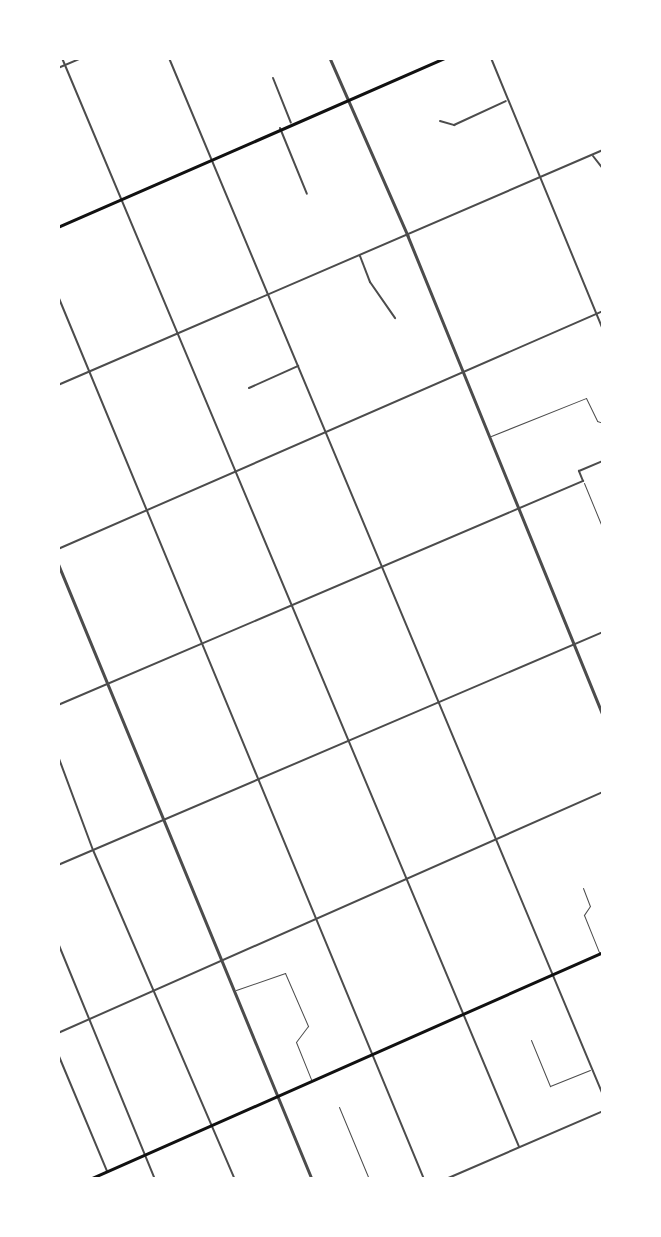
<!DOCTYPE html>
<html>
<head>
<meta charset="utf-8">
<style>
  body { margin:0 }
  #map { position:relative; width:661px; height:1237px; overflow:hidden; background:#fff; font-family:"Work Sans",sans-serif }
  div>[style] { position:absolute }
  .service>* { height:1px; margin:-0.5px; padding:0 0.5px; transform-origin:0.5px; border-radius:0.5px; background:#4c4c4c }
  .minor>* { height:2px; margin:-1px; padding:0 1px; transform-origin:1px; border-radius:1px; background:#4c4c4c }
  .tertiary>* { height:2.5px; margin:-1.25px; padding:0 1.25px; transform-origin:1.25px; border-radius:1.25px; background:#4c4c4c }
  .secondary>* { height:2.5px; margin:-1.25px; padding:0 1.25px; transform-origin:1.25px; border-radius:1.25px; background:#111 }
  span { translate:-50% -50%; white-space:nowrap; text-align:center; line-height:1.15; -webkit-text-stroke:5px #fff; paint-order:stroke }
  .frame { position:absolute; inset:0; border:60px solid #fff; pointer-events:none }
</style>
</head>
<body>
<div id="map">
  <div class="service">
    <i style="left:491px;top:436px;width:102px;rotate:-21.8deg"></i>
    <i style="left:586px;top:398px;width:25px;rotate:64deg"></i>
    <i style="left:597px;top:421px;width:6px;rotate:18deg"></i>
    <i style="left:584px;top:483px;width:50px;rotate:67.6deg"></i>
    <i style="left:583px;top:888px;width:19px;rotate:69deg"></i>
    <i style="left:590px;top:906px;width:11px;rotate:124deg"></i>
    <i style="left:584px;top:915px;width:40px;rotate:68deg"></i>
    <i style="left:236px;top:990px;width:52px;rotate:-19.1deg"></i>
    <i style="left:285px;top:973px;width:58px;rotate:66.5deg"></i>
    <i style="left:308px;top:1026px;width:20px;rotate:127deg"></i>
    <i style="left:296px;top:1042px;width:40px;rotate:68deg"></i>
    <i style="left:531px;top:1040px;width:50px;rotate:67.6deg"></i>
    <i style="left:550px;top:1086px;width:43px;rotate:-21.8deg"></i>
    <i style="left:339px;top:1107px;width:78px;rotate:67.4deg"></i>
  </div>
  <div class="minor">
    <i style="left:62px;top:58px;width:1181px;rotate:67.23deg"></i>
    <i style="left:169px;top:58px;width:1124px;rotate:67.29deg"></i>
    <i style="left:491px;top:58px;width:294px;rotate:67.6deg"></i>
    <i style="left:58px;top:68px;width:26px;rotate:-23deg"></i>
    <i style="left:273px;top:78px;width:48px;rotate:68.2deg"></i>
    <i style="left:440px;top:121px;width:15px;rotate:16deg"></i>
    <i style="left:454px;top:125px;width:57px;rotate:-24.8deg"></i>
    <i style="left:280px;top:128px;width:71px;rotate:67.8deg"></i>
    <i style="left:593px;top:156px;width:16px;rotate:52deg"></i>
    <i style="left:360px;top:256px;width:28px;rotate:69deg"></i>
    <i style="left:370px;top:282px;width:44px;rotate:55.2deg"></i>
    <i style="left:58px;top:296px;width:956px;rotate:67.49deg"></i>
    <i style="left:58px;top:385px;width:594px;rotate:-23.33deg"></i>
    <i style="left:249px;top:388px;width:54px;rotate:-24.2deg"></i>
    <i style="left:58px;top:549px;width:595px;rotate:-23.59deg"></i>
    <i style="left:58px;top:705px;width:571px;rotate:-23.11deg"></i>
    <i style="left:583px;top:481px;width:11px;rotate:-112deg"></i>
    <i style="left:579px;top:471px;width:26px;rotate:-23deg"></i>
    <i style="left:58px;top:756px;width:100px;rotate:69.6deg"></i>
    <i style="left:93px;top:850px;width:358px;rotate:66.7deg"></i>
    <i style="left:58px;top:865px;width:593px;rotate:-23.15deg"></i>
    <i style="left:58px;top:943px;width:255px;rotate:67.7deg"></i>
    <i style="left:58px;top:1033px;width:596px;rotate:-23.86deg"></i>
    <i style="left:58px;top:1054px;width:127px;rotate:67.3deg"></i>
    <i style="left:446px;top:1179px;width:171px;rotate:-23.4deg"></i>
  </div>
  <div class="tertiary">
    <i style="left:330px;top:58px;width:194px;rotate:66.3deg"></i>
    <i style="left:408px;top:236px;width:517px;rotate:67.85deg"></i>
    <i style="left:58px;top:563px;width:666px;rotate:67.59deg"></i>
  </div>
  <div class="secondary">
    <i style="left:58px;top:227px;width:421px;rotate:-23.6deg"></i>
    <i style="left:90px;top:1179px;width:561px;rotate:-23.87deg"></i>
  </div>
  <div class="frame"></div>
</div>
</body>
</html>
